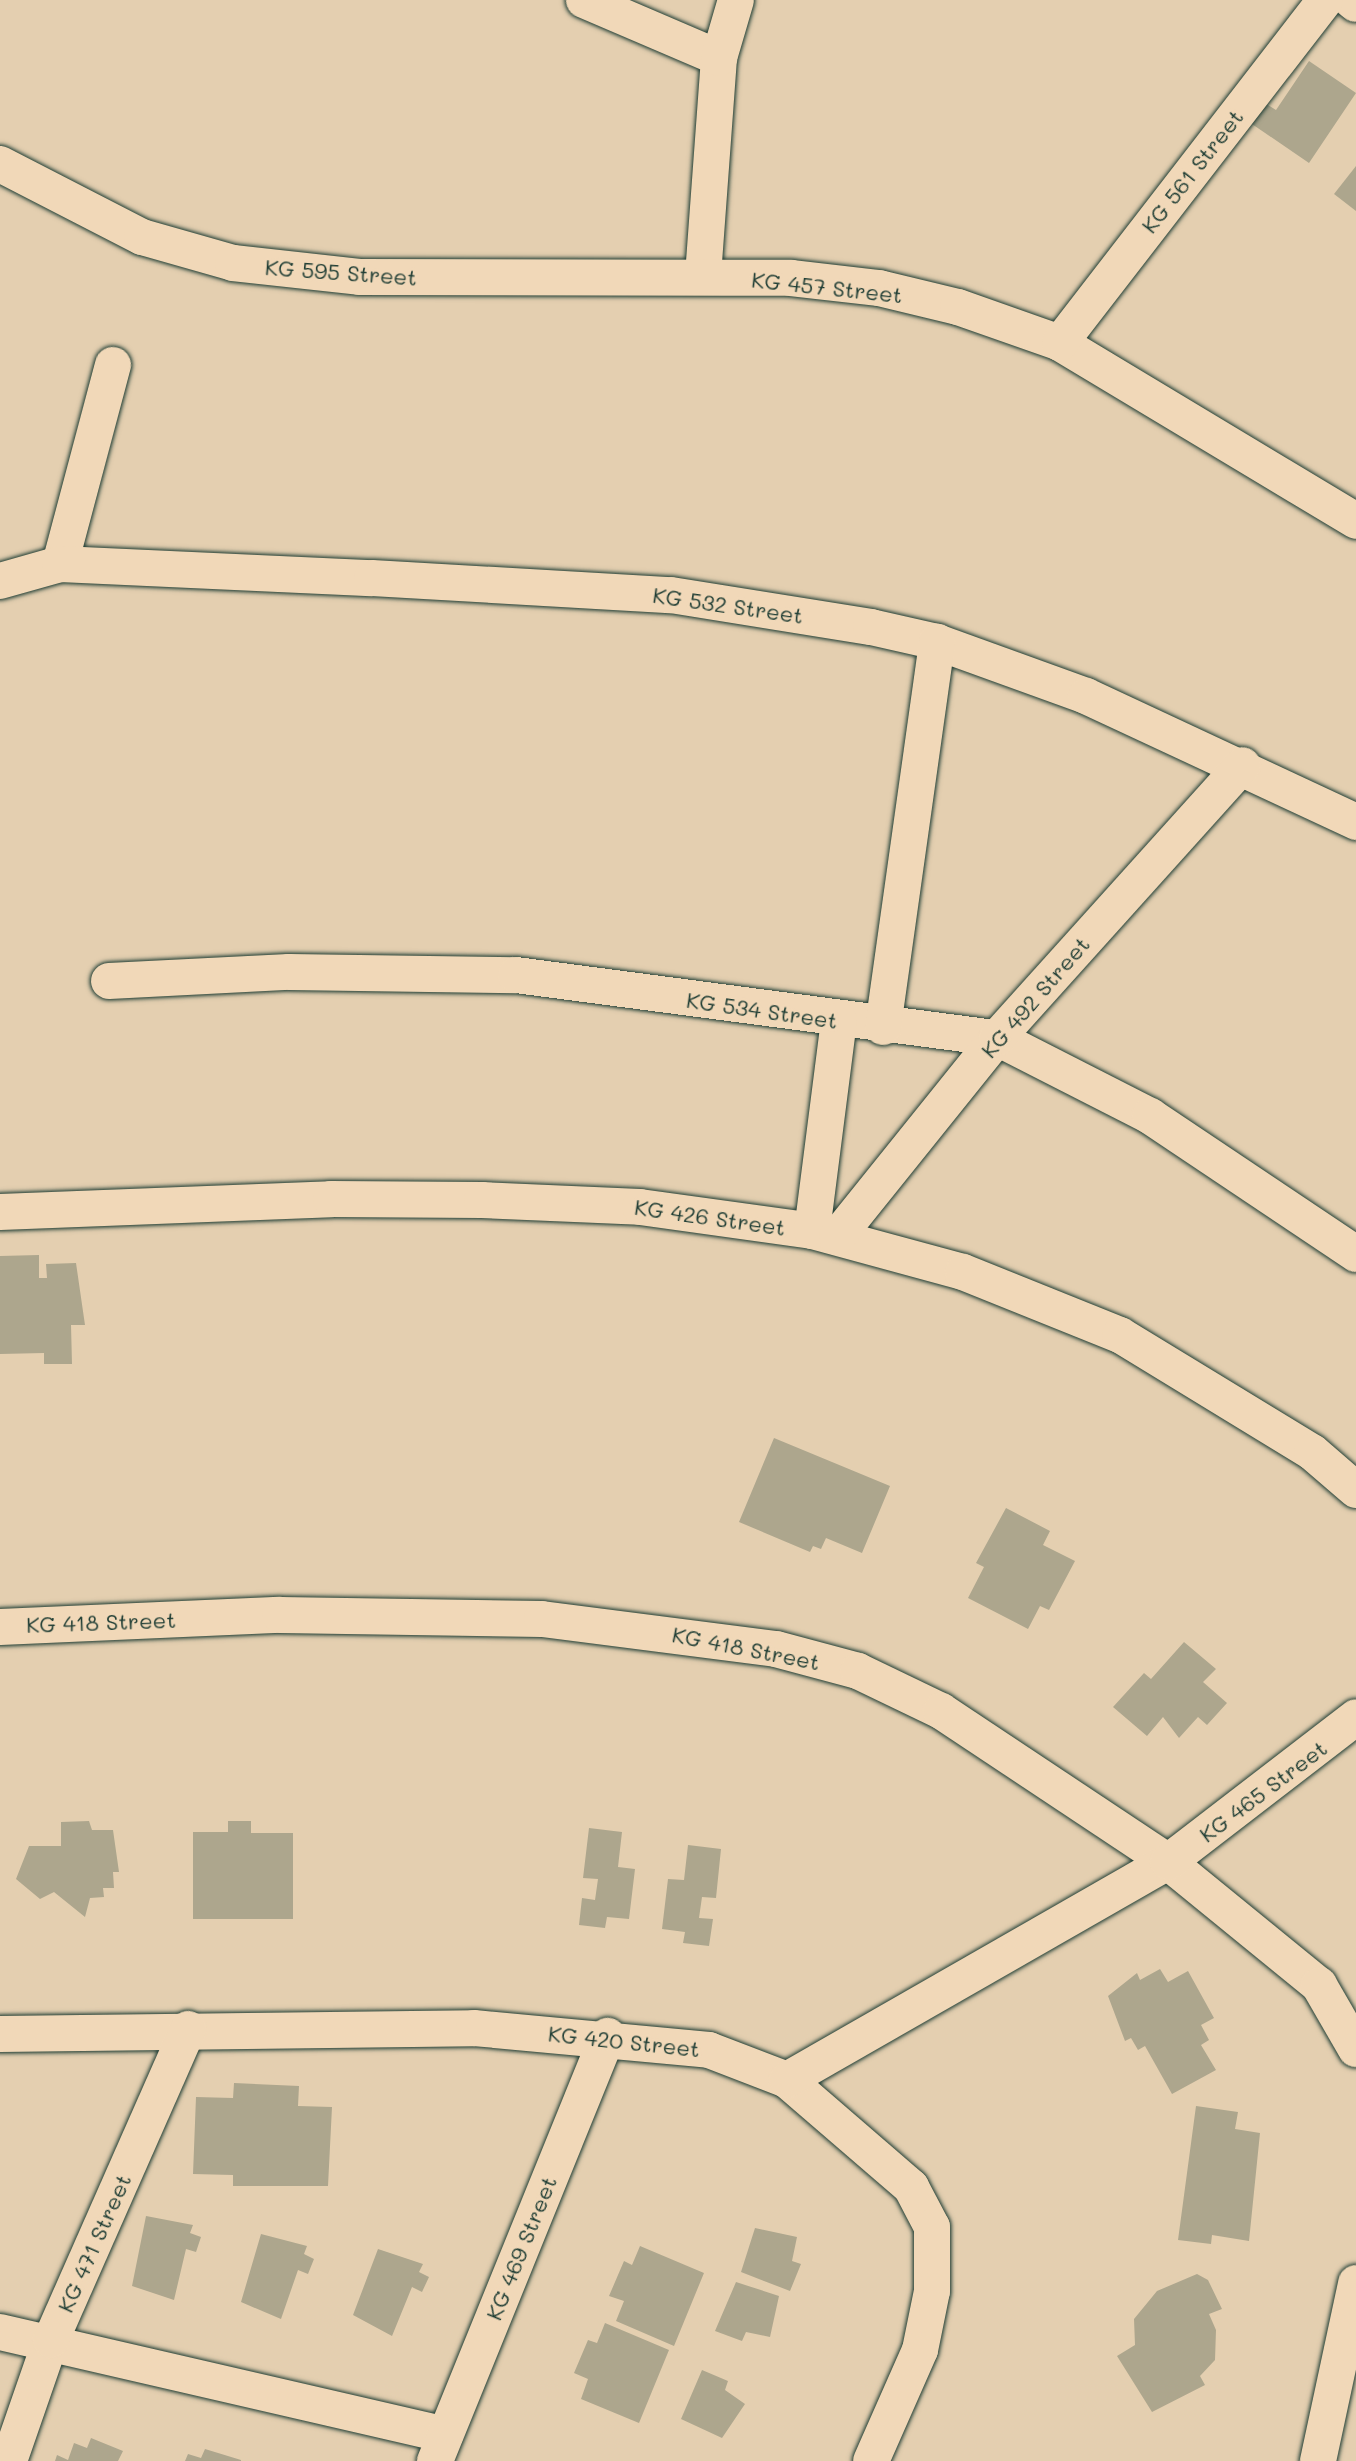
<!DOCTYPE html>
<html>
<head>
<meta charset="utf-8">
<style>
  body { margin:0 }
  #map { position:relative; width:1356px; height:2461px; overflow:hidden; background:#e4cfb0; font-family:Mali,sans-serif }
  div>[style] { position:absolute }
  .building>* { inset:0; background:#ada68d }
  .roads { filter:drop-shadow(0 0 2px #1f3d34) drop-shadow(0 0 2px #1f3d34) }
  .minor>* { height:36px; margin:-18px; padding:0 18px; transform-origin:18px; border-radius:18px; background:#f1d8b8 }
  span { translate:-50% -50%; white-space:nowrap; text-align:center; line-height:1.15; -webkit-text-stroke:6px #f1d8b8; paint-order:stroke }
  .street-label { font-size:22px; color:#1f3d34 }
</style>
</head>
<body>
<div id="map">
  <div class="building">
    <i style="clip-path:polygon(1309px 61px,1356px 93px,1309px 163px,1249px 122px,1263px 102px,1276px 110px)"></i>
    <i style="clip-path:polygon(1356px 166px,1356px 211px,1334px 194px)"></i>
    <i style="clip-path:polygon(39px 1255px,39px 1278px,47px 1278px,46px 1264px,76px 1263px,85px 1325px,71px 1325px,72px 1364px,44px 1364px,44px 1353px,0 1354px,0 1256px)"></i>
    <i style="clip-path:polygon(774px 1438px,890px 1486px,862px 1553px,826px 1538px,821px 1549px,813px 1546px,810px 1552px,739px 1522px)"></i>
    <i style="clip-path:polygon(1006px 1508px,1050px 1531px,1043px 1545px,1075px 1561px,1049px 1610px,1040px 1606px,1028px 1629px,968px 1598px,984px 1567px,976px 1563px)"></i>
    <i style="clip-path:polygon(1184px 1642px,1216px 1669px,1203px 1682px,1227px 1703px,1207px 1725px,1198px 1717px,1179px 1738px,1163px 1717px,1147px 1736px,1113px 1707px,1144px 1673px,1151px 1679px)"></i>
    <i style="clip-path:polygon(89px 1821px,92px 1830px,113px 1830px,119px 1872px,113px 1872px,114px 1888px,103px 1888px,104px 1897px,90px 1898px,85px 1917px,54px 1892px,40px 1899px,16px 1879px,29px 1846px,61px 1846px,61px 1822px)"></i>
    <i style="clip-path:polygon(228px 1821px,251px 1821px,251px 1833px,293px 1833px,293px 1919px,193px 1919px,193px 1832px,228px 1832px)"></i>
    <i style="clip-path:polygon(589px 1828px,622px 1832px,618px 1867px,635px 1869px,629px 1919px,607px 1917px,605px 1928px,579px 1925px,582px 1898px,595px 1900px,598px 1879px,583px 1878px)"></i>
    <i style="clip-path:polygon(688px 1845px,721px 1849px,716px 1898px,702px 1897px,699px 1918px,713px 1919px,709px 1946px,683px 1943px,685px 1932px,662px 1929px,668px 1879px,684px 1880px)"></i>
    <i style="clip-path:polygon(1160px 1969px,1168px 1982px,1188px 1971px,1214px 2018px,1201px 2025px,1209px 2040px,1201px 2045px,1216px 2070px,1172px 2094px,1145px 2046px,1138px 2050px,1131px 2038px,1125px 2041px,1108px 1996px,1137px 1973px,1140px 1980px)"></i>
    <i style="clip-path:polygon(234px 2083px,299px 2086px,298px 2106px,332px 2107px,328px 2186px,233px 2186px,233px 2175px,193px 2174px,196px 2097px,233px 2098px)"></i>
    <i style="clip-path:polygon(1196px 2106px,1238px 2112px,1235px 2129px,1260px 2133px,1249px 2241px,1212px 2235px,1211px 2244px,1178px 2240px)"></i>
    <i style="clip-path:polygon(146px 2216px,193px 2225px,190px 2233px,201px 2237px,196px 2252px,186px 2249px,174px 2300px,132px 2286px)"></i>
    <i style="clip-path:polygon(755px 2228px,797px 2237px,792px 2261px,801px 2264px,790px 2291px,741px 2272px)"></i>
    <i style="clip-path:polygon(261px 2234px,307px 2246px,304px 2254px,314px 2259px,308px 2274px,298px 2270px,281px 2319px,241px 2302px)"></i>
    <i style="clip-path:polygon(640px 2246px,704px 2273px,674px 2346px,616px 2321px,624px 2301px,609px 2296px,624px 2261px,632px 2265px)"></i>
    <i style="clip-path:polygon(378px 2249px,423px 2264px,419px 2272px,429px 2277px,422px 2292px,412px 2287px,392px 2336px,353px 2315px)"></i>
    <i style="clip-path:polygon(1197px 2274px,1208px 2280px,1222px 2309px,1209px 2314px,1216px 2330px,1215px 2360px,1200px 2376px,1205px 2385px,1152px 2412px,1117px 2356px,1135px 2345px,1134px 2319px,1157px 2291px)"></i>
    <i style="clip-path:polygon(736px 2282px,779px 2296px,770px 2337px,746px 2332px,742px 2341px,715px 2331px)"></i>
    <i style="clip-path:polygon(605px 2323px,669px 2350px,639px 2423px,581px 2399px,588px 2379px,574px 2373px,588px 2340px,597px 2343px)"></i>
    <i style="clip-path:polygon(702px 2370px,728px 2381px,725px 2390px,745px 2404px,722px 2438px,681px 2419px)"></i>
    <i style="clip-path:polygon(91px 2438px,123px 2451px,118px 2461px,55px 2461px,57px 2455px,68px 2460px,74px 2443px,87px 2448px)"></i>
    <i style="clip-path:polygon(205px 2449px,241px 2460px,241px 2461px,185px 2461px,188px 2454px,201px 2458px)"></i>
  </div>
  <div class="roads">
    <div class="minor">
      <i style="left:584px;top:0;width:147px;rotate:23.2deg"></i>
      <i style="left:719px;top:58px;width:219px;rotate:94.2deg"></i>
      <i style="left:1351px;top:0;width:6px;rotate:39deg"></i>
      <i style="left:719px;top:58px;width:60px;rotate:-73.7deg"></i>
      <i style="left:0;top:164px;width:160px;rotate:27.2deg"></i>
      <i style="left:142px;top:237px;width:95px;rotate:15.9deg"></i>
      <i style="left:233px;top:263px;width:127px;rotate:6.3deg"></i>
      <i style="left:359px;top:277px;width:432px;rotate:0.1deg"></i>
      <i style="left:791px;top:278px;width:89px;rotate:6.5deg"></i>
      <i style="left:879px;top:288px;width:81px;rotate:13.5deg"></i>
      <i style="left:958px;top:307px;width:108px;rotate:19.4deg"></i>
      <i style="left:1060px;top:343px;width:345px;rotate:31deg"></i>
      <i style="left:1060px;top:343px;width:433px;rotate:-52.3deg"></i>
      <i style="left:60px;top:564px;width:206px;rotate:-75.1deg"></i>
      <i style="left:0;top:581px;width:62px;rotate:-15.8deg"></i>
      <i style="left:60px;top:564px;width:312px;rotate:2.6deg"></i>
      <i style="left:372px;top:578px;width:299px;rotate:3.3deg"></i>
      <i style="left:671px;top:595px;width:203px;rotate:9.1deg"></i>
      <i style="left:871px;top:627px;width:68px;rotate:12.8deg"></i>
      <i style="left:937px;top:642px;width:158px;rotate:19.9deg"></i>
      <i style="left:1086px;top:696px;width:298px;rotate:25deg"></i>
      <i style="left:109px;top:981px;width:180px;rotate:-2.9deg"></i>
      <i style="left:289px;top:972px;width:227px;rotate:0.8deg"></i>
      <i style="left:516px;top:975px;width:485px;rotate:7.5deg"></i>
      <i style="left:997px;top:1038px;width:172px;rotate:27deg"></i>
      <i style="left:1150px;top:1116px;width:248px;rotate:33.8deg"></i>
      <i style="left:883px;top:1027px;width:389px;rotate:-82deg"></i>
      <i style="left:0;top:1212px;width:331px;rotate:-2.2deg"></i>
      <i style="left:331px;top:1199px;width:151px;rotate:0.4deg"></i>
      <i style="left:482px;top:1200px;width:158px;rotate:2.5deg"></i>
      <i style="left:640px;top:1207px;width:174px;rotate:7.9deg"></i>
      <i style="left:812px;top:1231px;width:156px;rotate:15.2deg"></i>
      <i style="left:963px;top:1272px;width:169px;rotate:21.9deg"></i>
      <i style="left:1120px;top:1335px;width:225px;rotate:31.4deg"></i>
      <i style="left:1312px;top:1452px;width:58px;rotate:40.8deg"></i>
      <i style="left:812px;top:1231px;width:212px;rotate:-82.7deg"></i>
      <i style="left:837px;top:1237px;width:255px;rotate:-51.2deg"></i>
      <i style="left:997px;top:1038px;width:367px;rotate:-48deg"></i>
      <i style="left:0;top:1627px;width:280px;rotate:-2.5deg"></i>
      <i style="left:280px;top:1615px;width:262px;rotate:0.9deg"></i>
      <i style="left:542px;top:1619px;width:236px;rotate:7.3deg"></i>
      <i style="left:776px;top:1649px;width:85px;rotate:15deg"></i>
      <i style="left:858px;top:1671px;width:92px;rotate:25.7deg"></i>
      <i style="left:941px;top:1711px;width:273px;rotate:33.6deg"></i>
      <i style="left:1168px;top:1862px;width:195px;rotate:39.2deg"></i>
      <i style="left:1319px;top:1985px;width:74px;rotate:60deg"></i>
      <i style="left:0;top:2034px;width:474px;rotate:-0.7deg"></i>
      <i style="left:474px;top:2028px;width:236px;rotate:5.3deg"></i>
      <i style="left:709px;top:2050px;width:84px;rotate:21deg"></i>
      <i style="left:787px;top:2080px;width:164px;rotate:40.8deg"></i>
      <i style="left:911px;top:2187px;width:45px;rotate:62.3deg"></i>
      <i style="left:932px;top:2227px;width:64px;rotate:90deg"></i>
      <i style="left:932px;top:2291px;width:60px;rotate:101.5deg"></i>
      <i style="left:920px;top:2350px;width:121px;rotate:113.8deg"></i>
      <i style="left:787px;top:2080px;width:439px;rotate:-29.8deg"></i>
      <i style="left:1168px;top:1862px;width:237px;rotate:-37.6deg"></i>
      <i style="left:0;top:2332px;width:457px;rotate:13deg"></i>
      <i style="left:9px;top:2461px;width:128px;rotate:-70.9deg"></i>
      <i style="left:51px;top:2340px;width:340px;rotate:-66.2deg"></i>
      <i style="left:435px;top:2461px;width:459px;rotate:-67.9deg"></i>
      <i style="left:1318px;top:2461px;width:182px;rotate:-77.9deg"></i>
    </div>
  </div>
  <div class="street-label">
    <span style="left:1192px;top:171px;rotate:-52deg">KG 561 Street</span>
    <span style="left:341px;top:272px;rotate:4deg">KG 595 Street</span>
    <span style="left:827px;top:287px;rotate:6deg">KG 457 Street</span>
    <span style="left:728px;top:605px;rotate:8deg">KG 532 Street</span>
    <span style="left:1035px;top:997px;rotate:-49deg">KG 492 Street</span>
    <span style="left:762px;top:1010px;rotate:8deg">KG 534 Street</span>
    <span style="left:710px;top:1217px;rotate:8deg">KG 426 Street</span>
    <span style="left:101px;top:1622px;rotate:-2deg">KG 418 Street</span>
    <span style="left:746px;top:1648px;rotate:11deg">KG 418 Street</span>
    <span style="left:1263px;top:1791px;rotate:-37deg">KG 465 Street</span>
    <span style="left:624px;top:2041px;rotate:6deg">KG 420 Street</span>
    <span style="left:94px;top:2243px;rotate:-66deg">KG 471 Street</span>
    <span style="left:521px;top:2248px;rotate:-68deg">KG 469 Street</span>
  </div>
</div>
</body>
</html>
